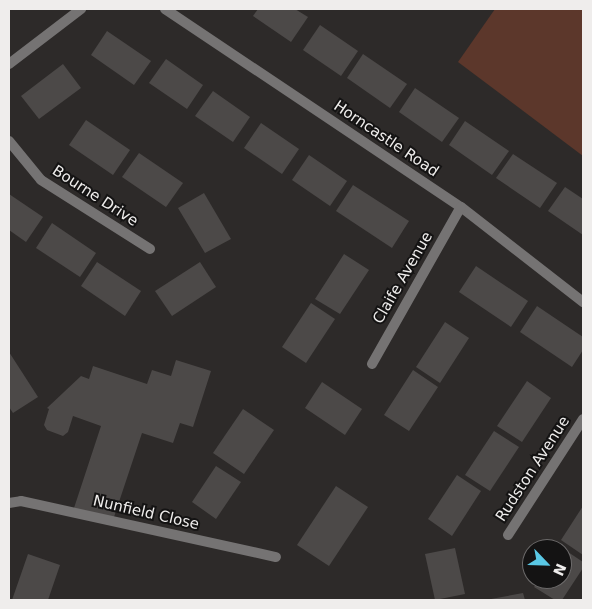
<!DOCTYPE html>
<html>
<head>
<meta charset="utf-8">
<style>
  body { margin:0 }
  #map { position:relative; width:592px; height:609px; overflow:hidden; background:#2d2a29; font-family:"DejaVu Sans",sans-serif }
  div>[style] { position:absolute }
  .green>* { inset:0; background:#5c372b }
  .building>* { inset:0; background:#4c4948 }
  .street>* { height:10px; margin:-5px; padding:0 5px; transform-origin:5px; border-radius:5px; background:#757373 }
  span { translate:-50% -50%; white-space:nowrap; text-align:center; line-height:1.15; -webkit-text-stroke:4px #141313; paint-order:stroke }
  .street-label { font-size:15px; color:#efedec }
  .frame { position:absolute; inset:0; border:10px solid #efedec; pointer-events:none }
  .north { position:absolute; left:522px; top:539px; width:50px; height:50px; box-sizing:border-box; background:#141313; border:1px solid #6c6a6a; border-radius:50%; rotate:114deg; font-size:14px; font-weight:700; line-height:20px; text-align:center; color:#efedec }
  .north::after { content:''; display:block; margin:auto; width:18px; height:22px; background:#5ac8e5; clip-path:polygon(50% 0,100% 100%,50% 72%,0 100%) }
</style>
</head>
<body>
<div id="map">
  <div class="green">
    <i style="clip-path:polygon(495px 9px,583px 9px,583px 156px,458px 62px)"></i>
  </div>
  <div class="building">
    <i style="clip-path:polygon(258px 9px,295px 9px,308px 17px,291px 42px,253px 16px)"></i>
    <i style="clip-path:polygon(320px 25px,358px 51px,341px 76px,303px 50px)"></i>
    <i style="clip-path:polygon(107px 31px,151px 61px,134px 85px,91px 55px)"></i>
    <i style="clip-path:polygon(363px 54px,407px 84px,390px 108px,347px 78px)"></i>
    <i style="clip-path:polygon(166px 59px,203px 85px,187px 109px,149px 83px)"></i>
    <i style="clip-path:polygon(63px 64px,81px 88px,39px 119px,21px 96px)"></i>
    <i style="clip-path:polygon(415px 88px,459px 118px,442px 142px,399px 112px)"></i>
    <i style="clip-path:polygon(213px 91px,250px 117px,233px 142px,195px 116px)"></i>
    <i style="clip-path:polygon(86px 120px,130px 150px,113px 175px,69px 145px)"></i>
    <i style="clip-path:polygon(465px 121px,509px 151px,492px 175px,449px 145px)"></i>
    <i style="clip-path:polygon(261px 123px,299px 149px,282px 174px,244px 148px)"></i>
    <i style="clip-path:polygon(139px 153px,183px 183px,166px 207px,122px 177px)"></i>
    <i style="clip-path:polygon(513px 154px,557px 183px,540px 208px,496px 178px)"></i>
    <i style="clip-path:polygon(309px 155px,347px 181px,330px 206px,292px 180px)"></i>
    <i style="clip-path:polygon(353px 185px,409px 221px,392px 248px,336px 211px)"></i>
    <i style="clip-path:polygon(565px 187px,583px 199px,583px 235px,548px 211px)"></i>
    <i style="clip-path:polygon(204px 193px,231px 239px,205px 253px,178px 208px)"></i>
    <i style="clip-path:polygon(9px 194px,43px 217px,26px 242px,9px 230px)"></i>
    <i style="clip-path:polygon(52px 223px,96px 253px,80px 277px,36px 248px)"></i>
    <i style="clip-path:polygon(344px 254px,369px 270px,340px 314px,315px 299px)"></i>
    <i style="clip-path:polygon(97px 262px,141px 291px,125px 316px,81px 286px)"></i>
    <i style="clip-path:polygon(200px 262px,216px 287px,172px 316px,155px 291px)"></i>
    <i style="clip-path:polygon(476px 266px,528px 301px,511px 327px,459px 292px)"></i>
    <i style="clip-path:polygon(311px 303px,335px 319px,306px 363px,282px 347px)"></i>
    <i style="clip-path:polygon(537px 306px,583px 337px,583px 350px,572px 367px,520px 332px)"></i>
    <i style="clip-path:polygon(445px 322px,469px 338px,440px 383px,416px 367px)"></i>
    <i style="clip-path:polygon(9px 352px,38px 397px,13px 413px,9px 407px)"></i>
    <i style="clip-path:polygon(176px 360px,211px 371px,193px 427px,180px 423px,173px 443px,142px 433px,113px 520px,74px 508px,101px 426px,73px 416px,68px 432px,63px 436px,47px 430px,44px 425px,49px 409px,47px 408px,81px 376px,89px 379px,93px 366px,147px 384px,152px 370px,171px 376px)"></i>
    <i style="clip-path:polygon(413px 370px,438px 387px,409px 431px,384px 415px)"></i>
    <i style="clip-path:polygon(527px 381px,551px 398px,522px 442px,497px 426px)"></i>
    <i style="clip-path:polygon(322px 382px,362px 409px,345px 435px,305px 408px)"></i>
    <i style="clip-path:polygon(243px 409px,274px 430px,244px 474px,213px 453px)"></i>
    <i style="clip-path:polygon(494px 431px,519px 447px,490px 491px,465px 475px)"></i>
    <i style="clip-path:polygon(216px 466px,241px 482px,216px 519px,192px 502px)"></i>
    <i style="clip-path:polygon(457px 475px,481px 491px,452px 536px,428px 519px)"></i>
    <i style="clip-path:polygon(336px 486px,368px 507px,329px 566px,297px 545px)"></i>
    <i style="clip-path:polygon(583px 506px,583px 555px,561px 540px)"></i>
    <i style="clip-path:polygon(455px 548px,465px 594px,435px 600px,425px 554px)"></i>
    <i style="clip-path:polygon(562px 548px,583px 562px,583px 568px,562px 600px,555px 600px,534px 587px,540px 579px,562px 579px)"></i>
    <i style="clip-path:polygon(28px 554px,60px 565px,48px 600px,12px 600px)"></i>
    <i style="clip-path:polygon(523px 593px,525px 600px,491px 600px,491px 599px)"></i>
  </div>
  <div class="street">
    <i style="left:165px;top:9px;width:356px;rotate:33.8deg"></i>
    <i style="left:461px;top:207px;width:155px;rotate:37.9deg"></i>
    <i style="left:9px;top:64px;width:91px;rotate:-37.4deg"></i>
    <i style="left:9px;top:141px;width:50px;rotate:50.6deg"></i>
    <i style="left:41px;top:180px;width:129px;rotate:32.3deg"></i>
    <i style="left:372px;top:364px;width:180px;rotate:-60.5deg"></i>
    <i style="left:9px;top:503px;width:12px;rotate:-9deg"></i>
    <i style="left:21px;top:501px;width:261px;rotate:12.4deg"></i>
    <i style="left:508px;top:535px;width:138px;rotate:-57.1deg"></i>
  </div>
  <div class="street-label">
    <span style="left:386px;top:139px;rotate:34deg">Horncastle Road</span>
    <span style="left:95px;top:196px;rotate:33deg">Bourne Drive</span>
    <span style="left:403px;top:278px;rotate:-60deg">Claife Avenue</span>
    <span style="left:533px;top:469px;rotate:-57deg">Rudston Avenue</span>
    <span style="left:146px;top:513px;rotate:13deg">Nunfield Close</span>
  </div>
  <div class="frame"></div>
  <div class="north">N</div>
</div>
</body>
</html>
